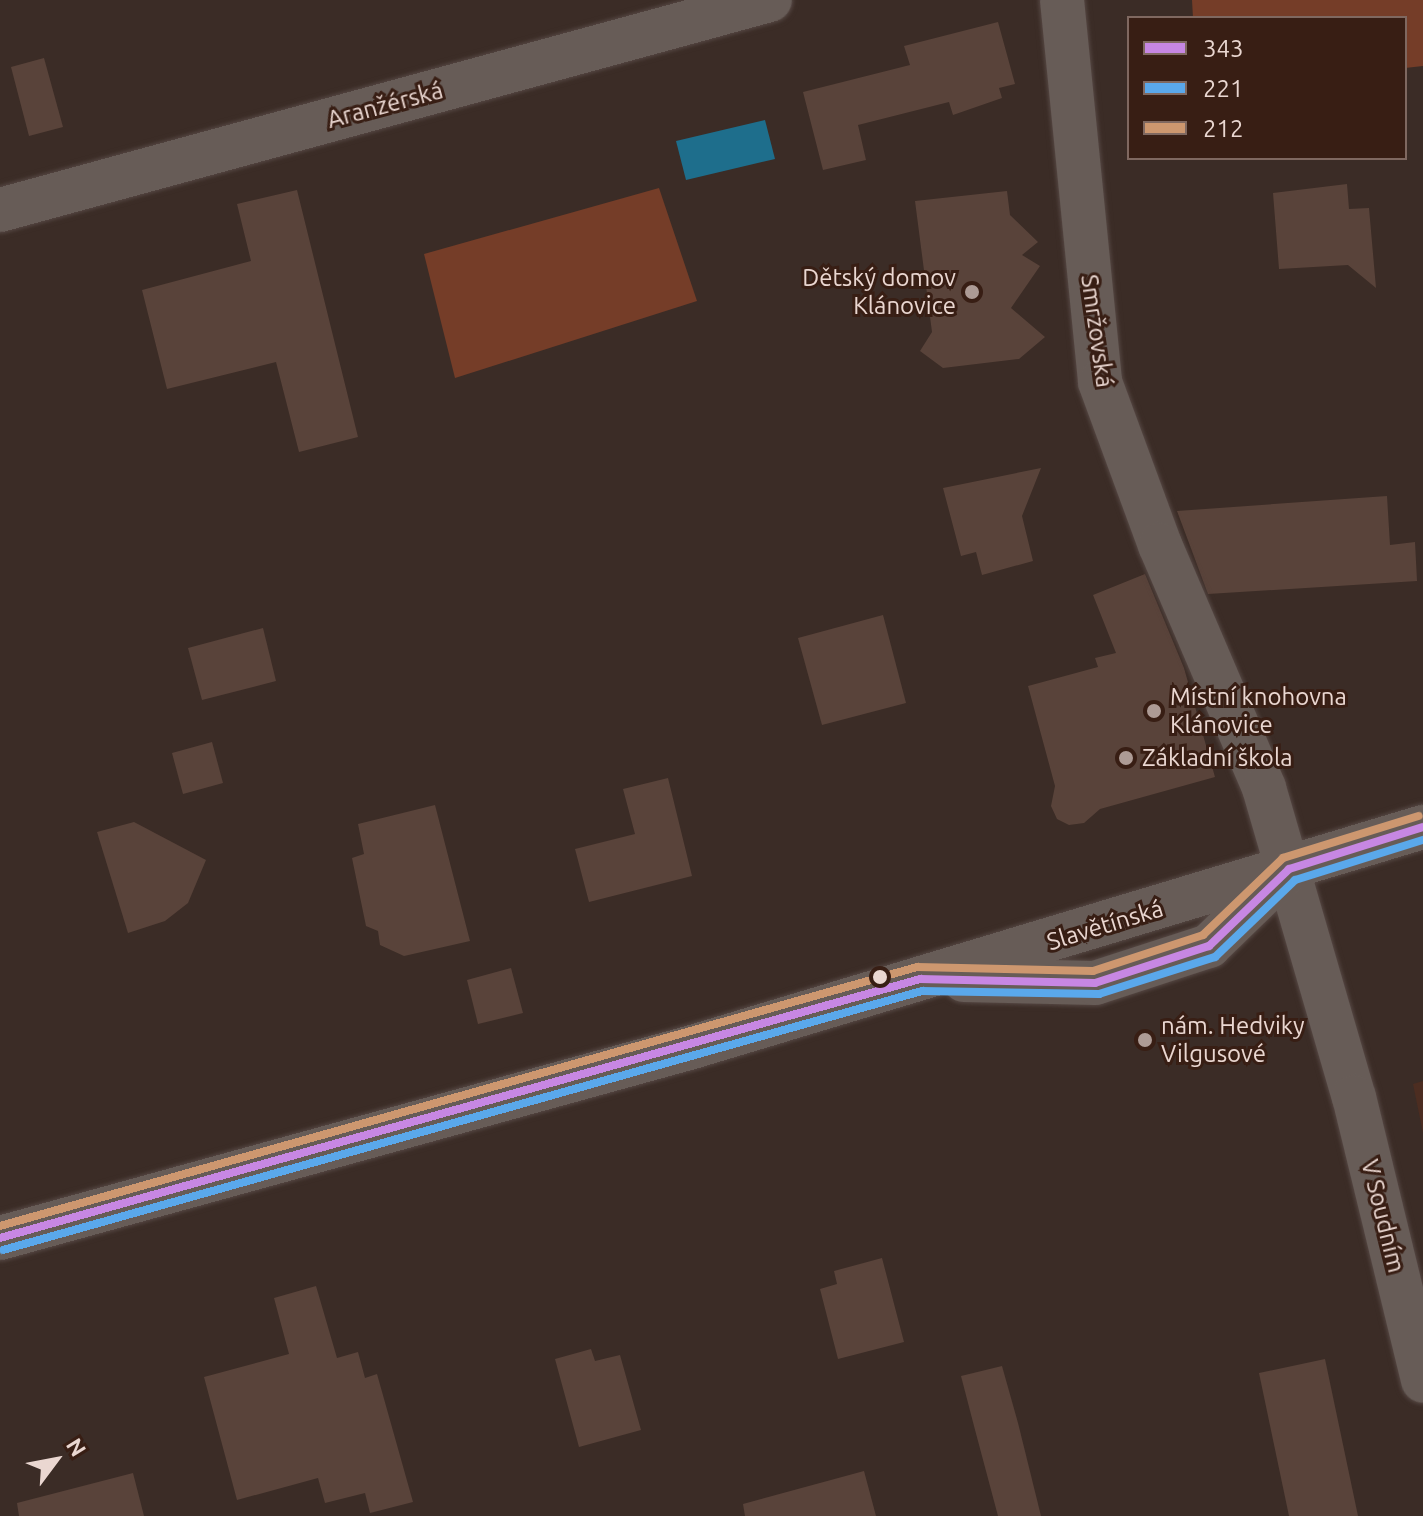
<!DOCTYPE html>
<html>
<head>
<meta charset="utf-8">
<style>
  body { margin:0 }
  #map { position:relative; width:1423px; height:1516px; overflow:hidden; background:#3b2c26; font-family:Ubuntu,sans-serif }
  div>[style] { position:absolute }
  .built>* { inset:0; background:#4c2d21 }
  .green>* { inset:0; background:#753d28 }
  .water>* { inset:0; background:#1e6e8c }
  .building>* { inset:0; background:#59433a }
  .roads { filter:drop-shadow(0 0 2px #554743) drop-shadow(0 0 2px #554743) }
  .minor>* { height:44px; margin:-22px; padding:0 22px; transform-origin:22px; border-radius:22px; background:#675c57 }
  .bus-1>* { height:8px; margin:-4px; padding:0 4px; transform-origin:4px; border-radius:4px; background:#c787e3 }
  .bus-2>* { height:8px; margin:-4px; padding:0 4px; transform-origin:4px; border-radius:4px; background:#5aa8eb }
  .bus-3>* { height:8px; margin:-4px; padding:0 4px; transform-origin:4px; border-radius:4px; background:#cd976f }
  .dots>* { width:22px; height:22px; translate:-50% -50%; box-sizing:border-box; border:4px solid #381e14; border-radius:50% }
  span { translate:-50% -50%; white-space:nowrap; text-align:center; line-height:1.15; -webkit-text-stroke:6px #381e14; paint-order:stroke }
  .street-label { font-size:24px; color:#ead7d1 }
  .poi-label { font-size:24px; color:#ead7d1 }
  .right { translate:-100% -50%; text-align:right }
  .left { translate:0 -50%; text-align:left }
  .legend { position:absolute; left:1127px; top:16px; width:280px; height:144px; box-sizing:border-box; background:#381e14; border:2px solid #7f6860; margin:0; padding:10px 14px; list-style:none; font-size:24px; color:#ead7d1 }
  .legend li { display:flex; align-items:center; gap:16px; height:40px }
  .legend b { width:40px; border:2px solid #7f6860 }
  .north { position:absolute; left:16px; top:1420px; width:80px; height:80px; -webkit-text-stroke:6px #381e14; paint-order:stroke; rotate:58deg; font-size:22px; font-weight:700; line-height:32px; text-align:center; color:#ead7d1 }
  .north::after { content:''; display:block; margin:auto; width:28px; height:36px; background:#ead7d1; clip-path:polygon(50% 0,100% 100%,50% 72%,0 100%) }
</style>
</head>
<body>
<div id="map">
  <div class="built">
    <i style="clip-path:polygon(1423px 1081px,1423px 1133px,1413px 1084px)"></i>
  </div>
  <div class="green">
    <i style="clip-path:polygon(1192px 0,1423px 0,1423px 66px,1405px 68px,1405px 18px,1193px 18px)"></i>
    <i style="clip-path:polygon(659px 188px,697px 301px,455px 378px,424px 254px)"></i>
  </div>
  <div class="water">
    <i style="clip-path:polygon(765px 120px,775px 159px,686px 180px,676px 141px)"></i>
  </div>
  <div class="building">
    <i style="clip-path:polygon(998px 22px,1015px 84px,999px 88px,1002px 98px,953px 115px,949px 102px,858px 125px,866px 160px,823px 170px,803px 92px,910px 65px,904px 46px)"></i>
    <i style="clip-path:polygon(44px 58px,63px 127px,29px 136px,11px 67px)"></i>
    <i style="clip-path:polygon(1347px 184px,1349px 209px,1369px 208px,1376px 288px,1348px 265px,1279px 269px,1273px 193px)"></i>
    <i style="clip-path:polygon(297px 190px,358px 437px,299px 452px,276px 362px,167px 389px,142px 290px,251px 261px,237px 204px)"></i>
    <i style="clip-path:polygon(1007px 191px,1010px 215px,1038px 242px,1022px 255px,1040px 266px,1011px 308px,1045px 337px,1019px 359px,943px 368px,920px 351px,932px 332px,915px 201px)"></i>
    <i style="clip-path:polygon(1041px 468px,1022px 516px,1033px 561px,982px 575px,976px 552px,961px 556px,943px 488px)"></i>
    <i style="clip-path:polygon(1387px 496px,1390px 545px,1415px 542px,1417px 581px,1208px 594px,1177px 511px)"></i>
    <i style="clip-path:polygon(1145px 574px,1184px 668px,1215px 777px,1100px 809px,1084px 823px,1069px 825px,1057px 819px,1051px 806px,1055px 786px,1028px 686px,1098px 667px,1095px 658px,1116px 653px,1093px 595px)"></i>
    <i style="clip-path:polygon(883px 615px,906px 703px,822px 725px,798px 638px)"></i>
    <i style="clip-path:polygon(263px 628px,276px 681px,202px 700px,188px 648px)"></i>
    <i style="clip-path:polygon(212px 742px,223px 783px,183px 794px,172px 753px)"></i>
    <i style="clip-path:polygon(668px 778px,692px 876px,589px 902px,575px 849px,635px 834px,623px 789px)"></i>
    <i style="clip-path:polygon(435px 805px,470px 941px,404px 956px,380px 945px,378px 931px,366px 926px,352px 858px,364px 854px,358px 824px)"></i>
    <i style="clip-path:polygon(134px 822px,206px 860px,188px 903px,165px 921px,128px 933px,97px 832px)"></i>
    <i style="clip-path:polygon(511px 968px,523px 1013px,478px 1024px,467px 980px)"></i>
    <i style="clip-path:polygon(882px 1258px,904px 1342px,838px 1359px,820px 1289px,837px 1284px,834px 1271px)"></i>
    <i style="clip-path:polygon(316px 1286px,337px 1358px,358px 1352px,365px 1378px,377px 1374px,413px 1502px,370px 1513px,365px 1493px,325px 1503px,318px 1478px,237px 1500px,204px 1377px,289px 1354px,274px 1298px)"></i>
    <i style="clip-path:polygon(591px 1349px,595px 1361px,620px 1355px,641px 1430px,579px 1447px,555px 1359px)"></i>
    <i style="clip-path:polygon(1325px 1359px,1358px 1516px,1289px 1516px,1259px 1373px)"></i>
    <i style="clip-path:polygon(1002px 1366px,1018px 1423px,1041px 1516px,998px 1516px,974px 1426px,961px 1376px)"></i>
    <i style="clip-path:polygon(864px 1471px,876px 1516px,745px 1516px,743px 1504px)"></i>
    <i style="clip-path:polygon(133px 1473px,144px 1516px,19px 1516px,17px 1503px)"></i>
  </div>
  <div class="roads">
    <div class="minor">
      <i style="left:1062px;top:0;width:384px;rotate:84.3deg"></i>
      <i style="left:1100px;top:382px;width:174px;rotate:69.8deg"></i>
      <i style="left:1160px;top:545px;width:264px;rotate:66.8deg"></i>
      <i style="left:1264px;top:788px;width:322px;rotate:73.8deg"></i>
      <i style="left:1354px;top:1097px;width:292px;rotate:76.3deg"></i>
      <i style="left:0;top:210px;width:798px;rotate:-15.26deg"></i>
      <i style="left:964px;top:980px;width:131px;rotate:1.3deg"></i>
      <i style="left:1095px;top:983px;width:120px;rotate:-18deg"></i>
      <i style="left:1209px;top:946px;width:100px;rotate:-44.2deg"></i>
      <i style="left:0;top:1238px;width:715px;rotate:-15.42deg"></i>
      <i style="left:689px;top:1048px;width:767px;rotate:-16.76deg"></i>
    </div>
  </div>
  <div class="bus-1">
    <i style="left:0;top:1238px;width:956px;rotate:-15.72deg"></i>
    <i style="left:920px;top:979px;width:175px;rotate:1.3deg"></i>
    <i style="left:1095px;top:983px;width:120px;rotate:-18deg"></i>
    <i style="left:1209px;top:946px;width:111px;rotate:-43.9deg"></i>
    <i style="left:1289px;top:869px;width:140px;rotate:-17.4deg"></i>
  </div>
  <div class="bus-2">
    <i style="left:3px;top:1250px;width:955px;rotate:-15.74deg"></i>
    <i style="left:922px;top:991px;width:177px;rotate:1deg"></i>
    <i style="left:1099px;top:994px;width:122px;rotate:-17.7deg"></i>
    <i style="left:1215px;top:957px;width:111px;rotate:-43.9deg"></i>
    <i style="left:1295px;top:880px;width:134px;rotate:-17.4deg"></i>
  </div>
  <div class="bus-3">
    <i style="left:0;top:1226px;width:953px;rotate:-15.77deg"></i>
    <i style="left:917px;top:967px;width:176px;rotate:1.3deg"></i>
    <i style="left:1093px;top:971px;width:116px;rotate:-18.1deg"></i>
    <i style="left:1203px;top:935px;width:111px;rotate:-43.9deg"></i>
    <i style="left:1283px;top:858px;width:142px;rotate:-17.2deg"></i>
  </div>
  <div class="dots">
    <i style="left:972px;top:292px;background:#ad9b95"></i>
    <i style="left:1154px;top:711px;background:#ad9b95"></i>
    <i style="left:1126px;top:758px;background:#ad9b95"></i>
    <i style="left:880px;top:977px;background:#ead7d1"></i>
    <i style="left:1145px;top:1040px;background:#ad9b95"></i>
  </div>
  <div class="street-label">
    <span style="left:385px;top:105px;rotate:-15deg">Aranžérská</span>
    <span style="left:1097px;top:331px;rotate:82deg">Smržovská</span>
    <span style="left:1105px;top:925px;rotate:-17deg">Slavětínská</span>
    <span style="left:1383px;top:1216px;rotate:76deg">V Soudním</span>
  </div>
  <div class="poi-label">
    <span class="right" style="left:956px;top:292px">Dětský domov<br>Klánovice</span>
    <span class="left" style="left:1170px;top:711px">Místní knohovna<br>Klánovice</span>
    <span class="left" style="left:1142px;top:758px">Základní škola</span>
    <span class="left" style="left:1161px;top:1040px">nám. Hedviky<br>Vilgusové</span>
  </div>
  <ul class="legend">
  <li><b style="height:10px;background:#c787e3"></b>343</li>
  <li><b style="height:10px;background:#5aa8eb"></b>221</li>
  <li><b style="height:10px;background:#cd976f"></b>212</li>
  </ul>
  <div class="north">N</div>
</div>
</body>
</html>
